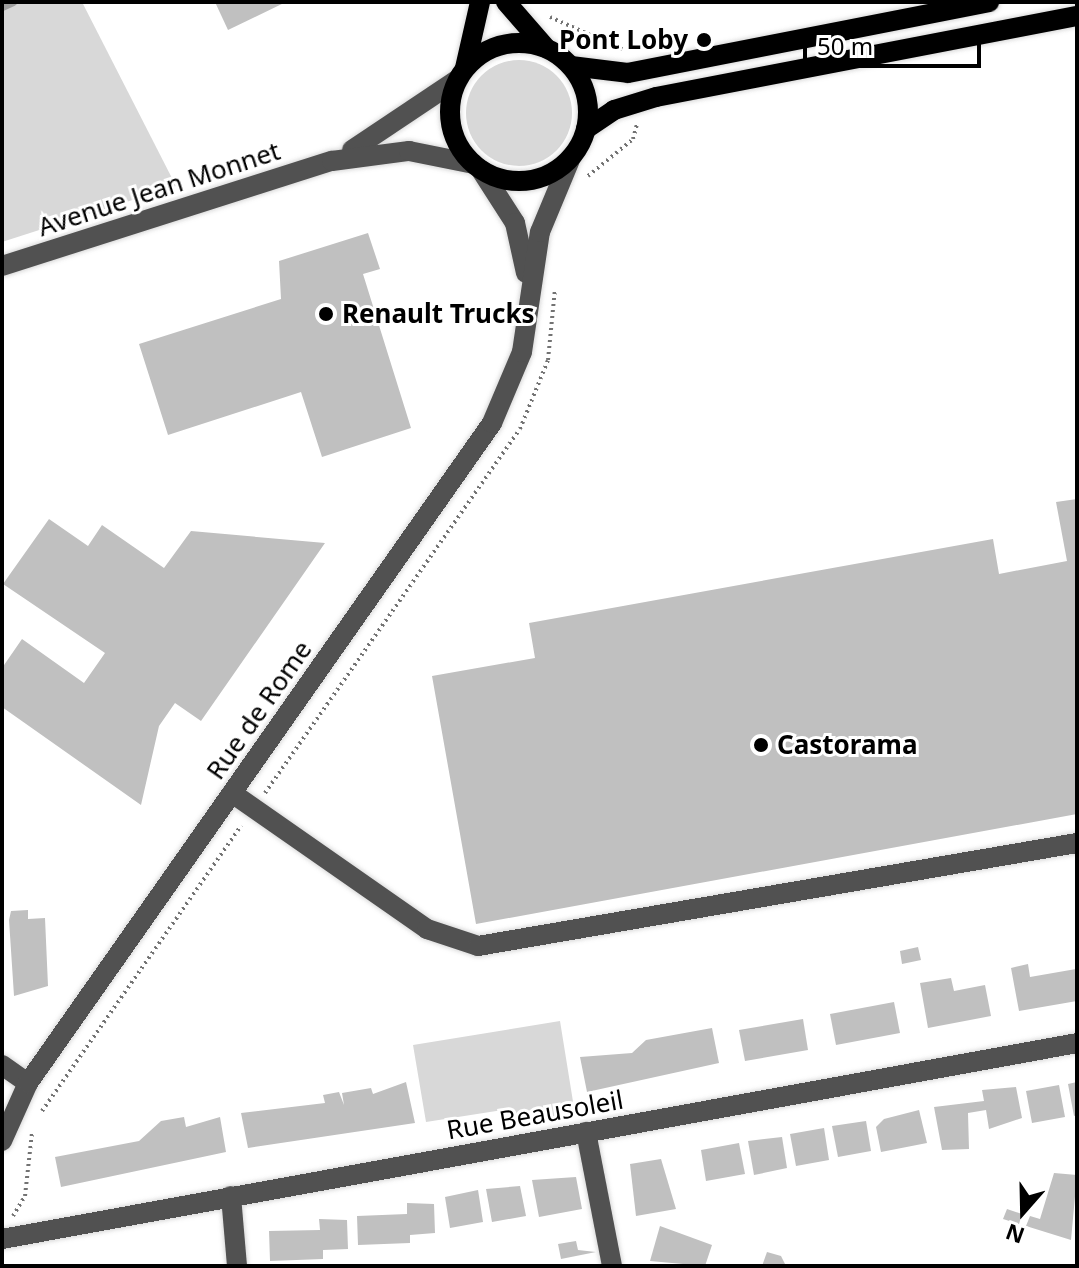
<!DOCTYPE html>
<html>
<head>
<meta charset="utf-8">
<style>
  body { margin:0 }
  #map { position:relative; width:1079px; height:1268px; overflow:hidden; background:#fff; font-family:"Noto Sans",sans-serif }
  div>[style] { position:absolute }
  .green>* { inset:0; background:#d8d8d8 }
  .round { border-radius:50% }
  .stream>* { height:7px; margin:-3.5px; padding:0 3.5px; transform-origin:3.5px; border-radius:3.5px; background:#9f9f9f }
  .building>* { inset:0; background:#c0c0c0 }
  .path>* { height:4px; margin-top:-2px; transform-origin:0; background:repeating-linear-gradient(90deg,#737373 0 2px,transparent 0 6px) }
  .roads { filter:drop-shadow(0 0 2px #dbdbdb) drop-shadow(0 0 2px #dbdbdb) }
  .minor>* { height:20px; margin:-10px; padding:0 10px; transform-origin:10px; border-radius:10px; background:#515151 }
  .major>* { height:20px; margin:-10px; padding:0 10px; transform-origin:10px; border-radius:10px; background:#000 }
  .major>.ring { margin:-10px; padding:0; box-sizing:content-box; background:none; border:20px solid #000; border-radius:50% }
  .dots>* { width:22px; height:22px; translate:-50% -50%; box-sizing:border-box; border:4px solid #fff; border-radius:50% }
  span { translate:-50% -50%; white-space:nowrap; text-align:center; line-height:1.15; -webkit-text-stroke:6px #fff; paint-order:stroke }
  .poi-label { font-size:26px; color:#000; font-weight:700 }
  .right { translate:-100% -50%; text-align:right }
  .left { translate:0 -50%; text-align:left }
  .street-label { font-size:26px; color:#000 }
  .frame { position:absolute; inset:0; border:4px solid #000; pointer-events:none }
  .north { position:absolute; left:983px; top:1172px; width:80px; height:80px; -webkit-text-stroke:6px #fff; paint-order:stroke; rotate:200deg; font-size:22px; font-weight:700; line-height:32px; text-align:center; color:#000 }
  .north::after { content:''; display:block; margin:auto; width:28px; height:36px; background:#000; clip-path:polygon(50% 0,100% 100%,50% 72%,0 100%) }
  .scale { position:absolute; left:803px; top:32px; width:178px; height:36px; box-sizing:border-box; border:4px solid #000; border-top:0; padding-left:10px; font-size:24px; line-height:28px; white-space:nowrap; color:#000; -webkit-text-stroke:6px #fff; paint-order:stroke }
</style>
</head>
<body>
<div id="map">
  <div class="green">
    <i style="clip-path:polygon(2px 2px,82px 2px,176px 186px,2px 242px)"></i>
    <i class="round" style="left:466px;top:60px;width:106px;height:106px"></i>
    <i style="clip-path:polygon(560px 1021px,575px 1114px,512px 1124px,509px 1109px,426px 1122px,413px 1045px)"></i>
  </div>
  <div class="stream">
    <i style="left:2px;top:7px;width:12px;rotate:-24deg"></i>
  </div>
  <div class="building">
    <i style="clip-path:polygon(215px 2px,286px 2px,228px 30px)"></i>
    <i style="clip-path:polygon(368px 233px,380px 269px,363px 274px,411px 428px,322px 457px,301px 392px,168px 435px,139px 344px,281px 299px,279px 261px)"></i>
    <i style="clip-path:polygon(1077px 499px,1077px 814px,476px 924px,432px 676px,535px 658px,529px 623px,993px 539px,999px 574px,1067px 561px,1056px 502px)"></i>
    <i style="clip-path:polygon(49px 519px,88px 546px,102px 525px,164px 568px,191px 531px,325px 543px,201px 721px,175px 703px,159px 726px,141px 805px,2px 707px,2px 668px,22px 639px,84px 683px,105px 653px,3px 584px)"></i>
    <i style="clip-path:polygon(28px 910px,28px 919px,45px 918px,48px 986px,14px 996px,9px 920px,11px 911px)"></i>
    <i style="clip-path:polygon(918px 947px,921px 960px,902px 964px,900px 951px)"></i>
    <i style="clip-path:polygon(1028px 964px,1030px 977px,1076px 969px,1077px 1001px,1019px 1011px,1011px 968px)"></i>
    <i style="clip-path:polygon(951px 978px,954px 991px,985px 985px,991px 1016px,928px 1028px,920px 983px)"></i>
    <i style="clip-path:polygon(894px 1002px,900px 1033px,836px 1045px,830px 1014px)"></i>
    <i style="clip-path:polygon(803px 1019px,808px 1050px,745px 1061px,739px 1030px)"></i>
    <i style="clip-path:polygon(712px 1028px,719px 1063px,587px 1092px,580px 1057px,632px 1053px,646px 1040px)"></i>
    <i style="clip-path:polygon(406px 1082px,415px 1123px,248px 1148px,241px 1113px,325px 1103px,323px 1095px,339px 1092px,344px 1105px,342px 1093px,371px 1088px,373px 1094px)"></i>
    <i style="clip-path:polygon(1077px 1082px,1077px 1115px,1074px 1116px,1068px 1084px)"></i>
    <i style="clip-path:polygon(1059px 1085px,1065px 1117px,1032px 1123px,1026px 1091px)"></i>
    <i style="clip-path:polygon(1016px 1087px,1022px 1118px,989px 1129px,986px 1110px,968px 1113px,969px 1149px,942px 1150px,934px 1107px,984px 1101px,982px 1090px)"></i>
    <i style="clip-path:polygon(919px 1110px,927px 1143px,881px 1152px,876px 1127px,884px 1119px)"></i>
    <i style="clip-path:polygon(184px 1117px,186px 1127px,220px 1117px,226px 1152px,61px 1187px,55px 1157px,139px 1141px,161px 1121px)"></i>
    <i style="clip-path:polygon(866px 1121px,871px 1151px,838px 1157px,832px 1126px)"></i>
    <i style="clip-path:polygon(824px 1128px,829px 1160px,796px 1166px,790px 1134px)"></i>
    <i style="clip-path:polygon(782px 1137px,787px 1168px,754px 1175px,748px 1141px)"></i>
    <i style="clip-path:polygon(739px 1143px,745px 1174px,706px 1181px,701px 1150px)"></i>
    <i style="clip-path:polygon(661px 1159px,676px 1209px,636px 1216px,630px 1164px)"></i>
    <i style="clip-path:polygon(1054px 1173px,1077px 1175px,1071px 1240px,1026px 1226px,1030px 1216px,1040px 1219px)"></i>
    <i style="clip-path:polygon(576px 1177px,582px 1209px,539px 1217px,532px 1180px)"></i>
    <i style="clip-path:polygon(520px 1186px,526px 1216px,492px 1222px,486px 1189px)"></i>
    <i style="clip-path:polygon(478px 1190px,483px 1222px,450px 1228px,445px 1197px)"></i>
    <i style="clip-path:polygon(407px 1203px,434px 1204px,435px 1233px,410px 1235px,410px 1243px,358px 1245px,357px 1216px,407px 1214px)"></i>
    <i style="clip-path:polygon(1007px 1209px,1022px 1214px,1019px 1224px,1003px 1219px)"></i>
    <i style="clip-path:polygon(319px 1219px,347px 1220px,348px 1249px,323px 1250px,323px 1259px,270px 1261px,269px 1231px,320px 1230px)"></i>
    <i style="clip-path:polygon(660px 1226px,712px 1245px,705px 1266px,650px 1261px)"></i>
    <i style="clip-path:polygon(576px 1241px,578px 1250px,596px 1252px,561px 1259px,558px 1244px)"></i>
    <i style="clip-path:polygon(767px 1252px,781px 1256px,786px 1266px,762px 1266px)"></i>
  </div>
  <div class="path">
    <i style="left:550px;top:17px;width:79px;rotate:24deg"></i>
    <i style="left:588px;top:176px;width:58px;rotate:-39.4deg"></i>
    <i style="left:633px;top:139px;width:16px;rotate:-75deg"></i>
    <i style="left:265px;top:793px;width:444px;rotate:-55deg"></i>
    <i style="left:520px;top:429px;width:74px;rotate:-67.9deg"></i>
    <i style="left:548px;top:360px;width:71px;rotate:-84.4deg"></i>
    <i style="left:42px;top:1111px;width:348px;rotate:-55.1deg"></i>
    <i style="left:13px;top:1216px;width:23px;rotate:-59deg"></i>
    <i style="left:25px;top:1196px;width:63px;rotate:-83.7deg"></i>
  </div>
  <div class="roads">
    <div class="minor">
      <i style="left:352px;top:150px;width:128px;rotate:-33.8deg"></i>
      <i style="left:481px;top:170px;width:63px;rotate:57.3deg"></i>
      <i style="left:515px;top:223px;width:51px;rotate:77.6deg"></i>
      <i style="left:2px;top:266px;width:346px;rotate:-17.7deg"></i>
      <i style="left:332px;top:161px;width:78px;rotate:-7.4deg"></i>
      <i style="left:409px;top:151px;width:66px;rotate:11.3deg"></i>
      <i style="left:232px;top:793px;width:238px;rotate:34.9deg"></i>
      <i style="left:427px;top:929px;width:54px;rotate:18.4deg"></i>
      <i style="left:478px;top:946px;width:608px;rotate:-9.76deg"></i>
      <i style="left:2px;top:1065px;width:32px;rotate:35deg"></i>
      <i style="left:586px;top:1132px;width:136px;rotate:79deg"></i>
      <i style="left:2px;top:1141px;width:64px;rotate:-65.9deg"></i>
      <i style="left:28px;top:1083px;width:807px;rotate:-54.89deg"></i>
      <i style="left:492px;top:423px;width:77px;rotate:-67.1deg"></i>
      <i style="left:522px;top:352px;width:121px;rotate:-81.5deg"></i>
      <i style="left:540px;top:232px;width:78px;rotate:-67.4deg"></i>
      <i style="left:231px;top:1196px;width:70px;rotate:85.1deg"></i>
      <i style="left:2px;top:1239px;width:1093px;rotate:-10.33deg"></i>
    </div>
    <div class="major">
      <i style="left:506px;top:2px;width:61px;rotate:49deg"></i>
      <i class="ring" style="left:450px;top:43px;width:118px;height:118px"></i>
      <i style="left:571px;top:66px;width:57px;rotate:7deg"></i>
      <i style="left:628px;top:73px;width:368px;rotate:-11.1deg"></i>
      <i style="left:465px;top:68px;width:68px;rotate:-77.2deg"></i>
      <i style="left:586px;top:129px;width:34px;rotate:-34deg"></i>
      <i style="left:614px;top:110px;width:44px;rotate:-17.2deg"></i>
      <i style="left:656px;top:97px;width:429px;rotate:-10.9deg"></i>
    </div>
  </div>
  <div class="dots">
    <i style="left:704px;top:40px;background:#000"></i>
    <i style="left:326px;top:314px;background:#000"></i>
    <i style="left:761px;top:745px;background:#000"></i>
  </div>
  <div class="poi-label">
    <span class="right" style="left:688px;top:40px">Pont Loby</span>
    <span class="left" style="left:342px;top:314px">Renault Trucks</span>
    <span class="left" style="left:777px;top:745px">Castorama</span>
  </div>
  <div class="street-label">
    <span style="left:159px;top:189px;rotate:-18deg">Avenue Jean Monnet</span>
    <span style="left:259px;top:710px;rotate:-55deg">Rue de Rome</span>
    <span style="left:535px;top:1115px;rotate:-10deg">Rue Beausoleil</span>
  </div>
  <div class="frame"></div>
  <div class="north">N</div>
  <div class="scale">50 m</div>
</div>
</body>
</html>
